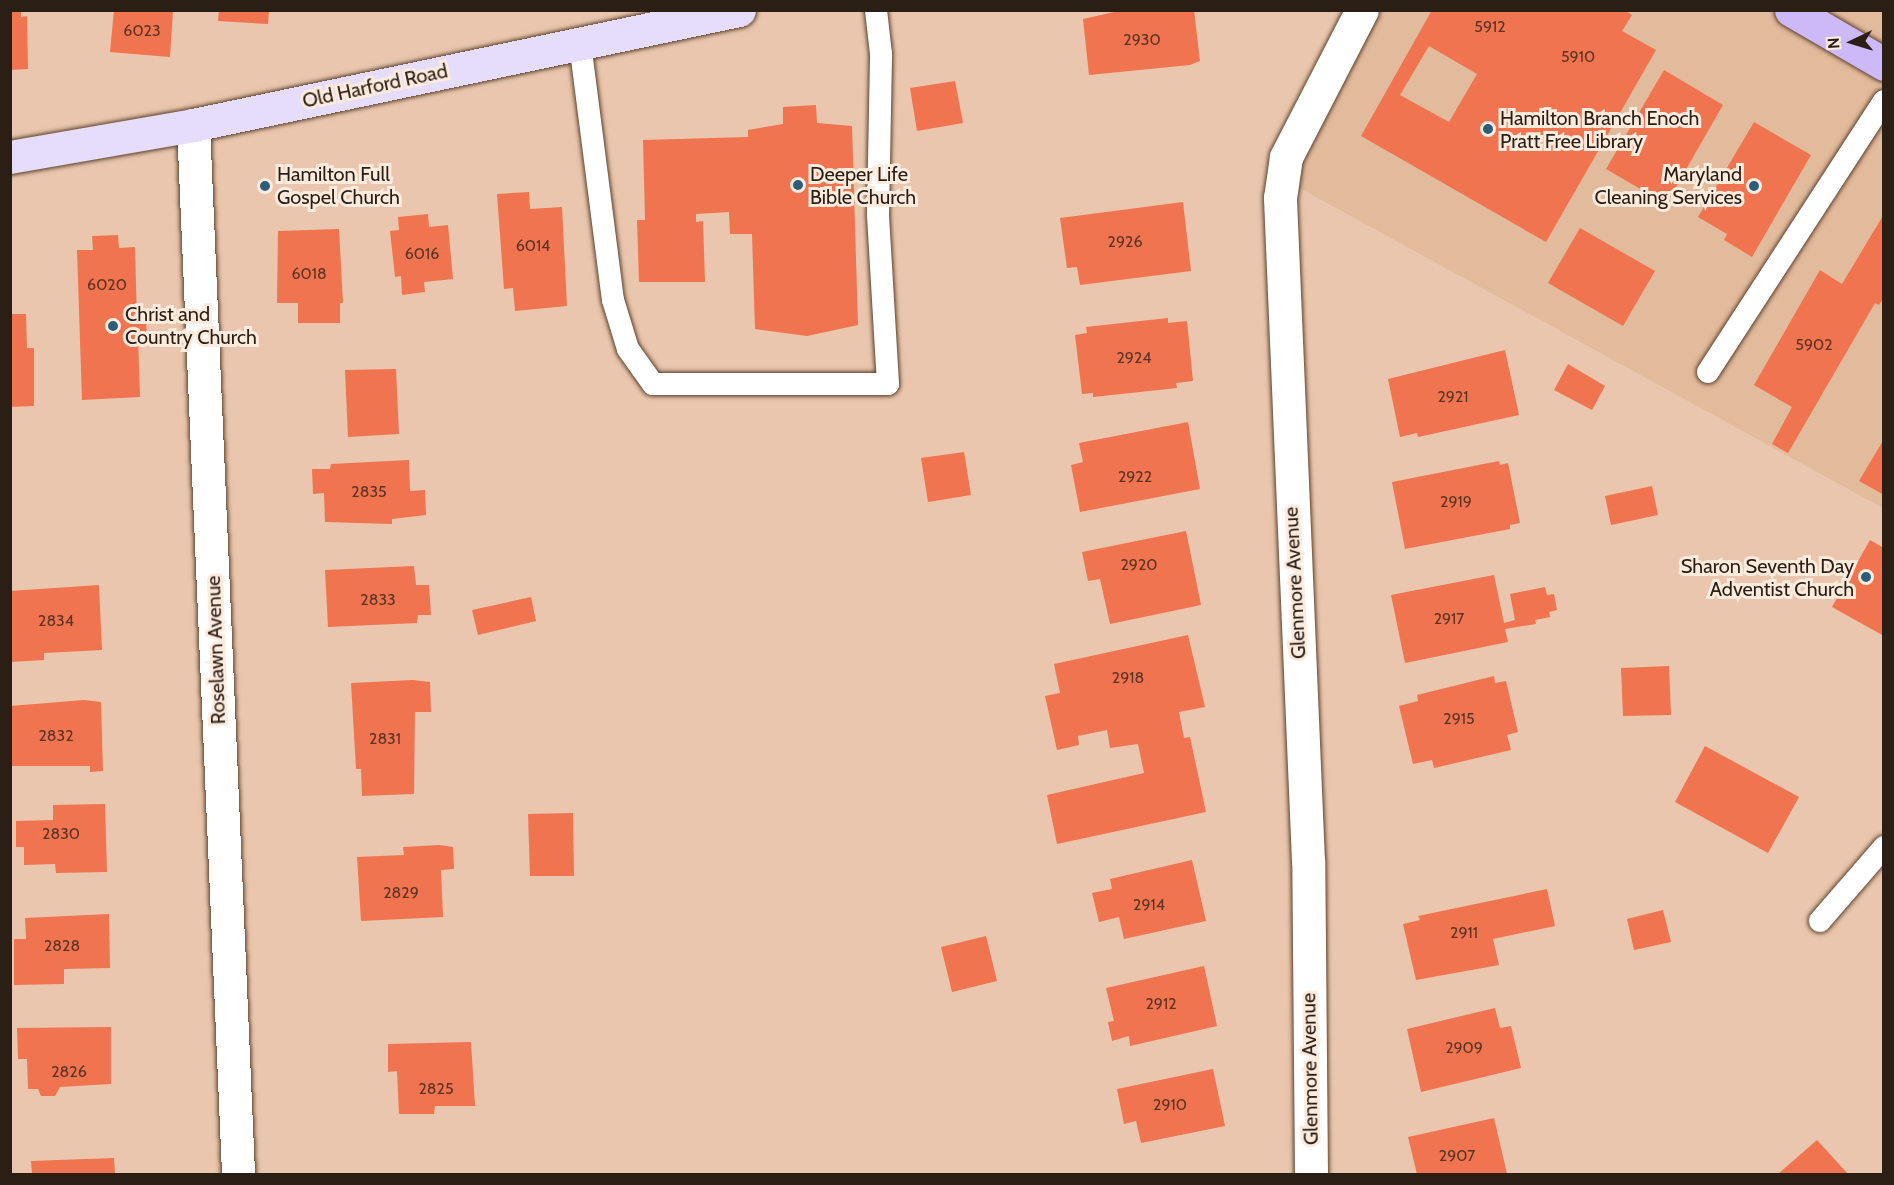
<!DOCTYPE html>
<html>
<head>
<meta charset="utf-8">
<style>
  body { margin:0 }
  #map { position:relative; width:1894px; height:1185px; overflow:hidden; background:#e9c6ad; font-family:Cabin,sans-serif }
  div>[style] { position:absolute }
  .built>* { inset:0; background:#e2ba9c }
  .building>* { inset:0; background:#f07450 }
  .roads { filter:drop-shadow(0 0 2px #5e412c) drop-shadow(0 0 2px #5e412c) }
  .lane>* { height:22px; margin:-11px; padding:0 11px; transform-origin:11px; border-radius:11px; background:#fff }
  .street>* { height:33px; margin:-16.5px; padding:0 16.5px; transform-origin:16.5px; border-radius:16.5px; background:#fff }
  .secondary>* { height:33px; margin:-16.5px; padding:0 16.5px; transform-origin:16.5px; border-radius:16.5px; background:#e6dcfb }
  .primary>* { height:33px; margin:-16.5px; padding:0 16.5px; transform-origin:16.5px; border-radius:16.5px; background:#cdb9f8 }
  .dots>* { width:16px; height:16px; translate:-50% -50%; box-sizing:border-box; border:3px solid #fdebde; border-radius:50% }
  span { translate:-50% -50%; white-space:nowrap; text-align:center; line-height:1.15; -webkit-text-stroke:6px #fdebde; paint-order:stroke }
  .number-label { font-size:16px; color:#5c3424 }
  .number-label span { -webkit-text-stroke-width:0 }
  .street-label { font-size:20px; color:#2b1e15 }
  .poi-label { font-size:20px; color:#2b1e15 }
  .left { translate:0 -50%; text-align:left }
  .right { translate:-100% -50%; text-align:right }
  .frame { position:absolute; inset:0; border:12px solid #2b1e15; pointer-events:none }
  .north { position:absolute; left:1822px; top:12px; width:60px; height:60px; -webkit-text-stroke:4px #fdebde; paint-order:stroke; rotate:266deg; font-size:16px; font-weight:700; line-height:24px; text-align:center; color:#2b1e15 }
  .north::after { content:''; display:block; margin:auto; width:21px; height:27px; background:#2b1e15; clip-path:polygon(50% 0,100% 100%,50% 72%,0 100%) }
</style>
</head>
<body>
<div id="map">
  <div class="built">
    <i style="clip-path:polygon(1375px 11px,1883px 11px,1883px 508px,1287px 181px)"></i>
  </div>
  <div class="building">
    <i style="clip-path:polygon(10px 10px,21px 10px,21px 17px,27px 16px,28px 69px,10px 70px)"></i>
    <i style="clip-path:polygon(114px 10px,173px 10px,170px 57px,110px 52px)"></i>
    <i style="clip-path:polygon(219px 10px,269px 10px,268px 24px,218px 21px)"></i>
    <i style="clip-path:polygon(1123px 10px,1194px 10px,1200px 61px,1190px 65px,1089px 75px,1083px 19px)"></i>
    <i style="clip-path:polygon(evenodd,1432px 10px,1624px 10px,1632px 15px,1622px 31px,1656px 50px,1546px 242px,1361px 136px,1432px 10px,1429px 46px,1477px 74px,1449px 122px,1400px 95px,1429px 46px)"></i>
    <i style="clip-path:polygon(1664px 70px,1723px 105px,1666px 204px,1606px 169px)"></i>
    <i style="clip-path:polygon(955px 81px,963px 123px,917px 131px,910px 88px)"></i>
    <i style="clip-path:polygon(816px 105px,817px 123px,852px 126px,858px 325px,807px 336px,755px 329px,752px 234px,730px 234px,729px 212px,696px 214px,696px 222px,703px 221px,705px 282px,639px 282px,637px 220px,645px 220px,643px 140px,748px 137px,748px 130px,783px 124px,783px 107px)"></i>
    <i style="clip-path:polygon(1754px 122px,1811px 155px,1752px 257px,1724px 240px,1727px 234px,1698px 217px)"></i>
    <i style="clip-path:polygon(529px 192px,530px 209px,562px 207px,567px 306px,515px 311px,513px 288px,504px 289px,497px 194px)"></i>
    <i style="clip-path:polygon(1183px 202px,1191px 271px,1080px 285px,1077px 267px,1067px 268px,1060px 218px)"></i>
    <i style="clip-path:polygon(428px 214px,429px 227px,448px 225px,453px 279px,424px 282px,425px 292px,402px 295px,401px 276px,395px 277px,390px 231px,399px 230px,398px 217px)"></i>
    <i style="clip-path:polygon(1884px 214px,1884px 297px,1879px 305px,1875px 303px,1788px 453px,1772px 444px,1792px 407px,1754px 385px,1820px 270px,1842px 284px)"></i>
    <i style="clip-path:polygon(1580px 228px,1655px 271px,1623px 326px,1548px 283px)"></i>
    <i style="clip-path:polygon(339px 229px,343px 303px,340px 303px,340px 323px,298px 323px,298px 303px,277px 303px,278px 231px)"></i>
    <i style="clip-path:polygon(118px 235px,119px 248px,135px 247px,137px 321px,146px 321px,147px 336px,138px 336px,140px 397px,82px 400px,77px 250px,93px 250px,92px 236px)"></i>
    <i style="clip-path:polygon(10px 314px,26px 314px,27px 348px,34px 348px,34px 406px,10px 407px)"></i>
    <i style="clip-path:polygon(1168px 318px,1168px 323px,1187px 321px,1193px 381px,1176px 383px,1177px 388px,1093px 397px,1093px 393px,1082px 394px,1075px 335px,1087px 333px,1086px 327px)"></i>
    <i style="clip-path:polygon(1505px 350px,1519px 415px,1418px 437px,1417px 433px,1400px 437px,1388px 379px)"></i>
    <i style="clip-path:polygon(1568px 364px,1605px 386px,1592px 410px,1554px 390px)"></i>
    <i style="clip-path:polygon(396px 369px,399px 434px,348px 437px,345px 370px)"></i>
    <i style="clip-path:polygon(1188px 422px,1200px 489px,1080px 512px,1071px 465px,1083px 462px,1079px 443px)"></i>
    <i style="clip-path:polygon(1884px 439px,1884px 495px,1859px 481px)"></i>
    <i style="clip-path:polygon(964px 452px,971px 495px,928px 502px,921px 458px)"></i>
    <i style="clip-path:polygon(409px 460px,410px 491px,425px 490px,426px 515px,392px 519px,392px 524px,325px 522px,324px 493px,313px 494px,312px 469px,330px 469px,331px 464px)"></i>
    <i style="clip-path:polygon(1499px 461px,1500px 465px,1508px 463px,1520px 523px,1510px 525px,1510px 529px,1405px 549px,1392px 482px)"></i>
    <i style="clip-path:polygon(1652px 486px,1658px 515px,1611px 525px,1605px 496px)"></i>
    <i style="clip-path:polygon(1186px 531px,1201px 605px,1110px 624px,1100px 579px,1088px 581px,1082px 552px)"></i>
    <i style="clip-path:polygon(1870px 540px,1884px 548px,1884px 636px,1832px 607px)"></i>
    <i style="clip-path:polygon(414px 566px,416px 585px,429px 585px,431px 615px,418px 615px,417px 623px,328px 627px,325px 570px)"></i>
    <i style="clip-path:polygon(1494px 575px,1504px 623px,1515px 620px,1510px 594px,1545px 587px,1547px 595px,1554px 594px,1557px 610px,1549px 612px,1550px 617px,1535px 620px,1536px 624px,1505px 629px,1508px 642px,1405px 663px,1391px 595px)"></i>
    <i style="clip-path:polygon(99px 585px,102px 650px,44px 653px,44px 660px,10px 662px,10px 591px)"></i>
    <i style="clip-path:polygon(531px 597px,536px 621px,478px 635px,472px 610px)"></i>
    <i style="clip-path:polygon(1188px 635px,1205px 707px,1179px 712px,1184px 738px,1190px 737px,1206px 812px,1057px 844px,1047px 795px,1144px 773px,1138px 744px,1110px 748px,1107px 730px,1078px 736px,1079px 745px,1057px 750px,1045px 696px,1060px 693px,1054px 664px)"></i>
    <i style="clip-path:polygon(1669px 666px,1671px 715px,1623px 716px,1621px 668px)"></i>
    <i style="clip-path:polygon(1494px 676px,1495px 683px,1506px 681px,1518px 732px,1507px 735px,1511px 750px,1434px 768px,1432px 760px,1413px 764px,1399px 706px,1418px 701px,1417px 695px)"></i>
    <i style="clip-path:polygon(413px 680px,430px 682px,431px 712px,415px 712px,414px 794px,362px 796px,361px 769px,356px 769px,351px 683px)"></i>
    <i style="clip-path:polygon(84px 700px,101px 702px,103px 771px,90px 772px,90px 766px,10px 766px,10px 706px)"></i>
    <i style="clip-path:polygon(1705px 746px,1799px 797px,1768px 853px,1675px 802px)"></i>
    <i style="clip-path:polygon(105px 804px,107px 872px,56px 873px,55px 864px,24px 865px,24px 847px,16px 847px,16px 821px,53px 820px,53px 805px)"></i>
    <i style="clip-path:polygon(573px 813px,574px 876px,530px 876px,528px 814px)"></i>
    <i style="clip-path:polygon(439px 845px,453px 847px,454px 869px,441px 870px,443px 917px,361px 921px,357px 857px,404px 855px,403px 847px)"></i>
    <i style="clip-path:polygon(1192px 860px,1206px 921px,1124px 939px,1119px 917px,1099px 922px,1092px 893px,1112px 889px,1110px 879px)"></i>
    <i style="clip-path:polygon(1547px 889px,1555px 926px,1493px 939px,1499px 965px,1416px 980px,1403px 924px,1420px 920px,1418px 916px)"></i>
    <i style="clip-path:polygon(1663px 910px,1671px 942px,1634px 950px,1627px 919px)"></i>
    <i style="clip-path:polygon(109px 914px,110px 968px,64px 969px,64px 984px,14px 985px,14px 939px,26px 939px,25px 918px)"></i>
    <i style="clip-path:polygon(986px 936px,997px 981px,952px 992px,941px 947px)"></i>
    <i style="clip-path:polygon(1204px 966px,1217px 1026px,1130px 1046px,1129px 1036px,1112px 1041px,1108px 1022px,1114px 1021px,1106px 988px)"></i>
    <i style="clip-path:polygon(1495px 1008px,1500px 1028px,1511px 1026px,1521px 1068px,1421px 1092px,1407px 1029px)"></i>
    <i style="clip-path:polygon(111px 1027px,111px 1084px,60px 1087px,55px 1096px,41px 1096px,38px 1089px,28px 1089px,27px 1059px,18px 1059px,17px 1028px)"></i>
    <i style="clip-path:polygon(471px 1042px,475px 1106px,435px 1106px,434px 1114px,399px 1114px,397px 1071px,388px 1072px,388px 1044px)"></i>
    <i style="clip-path:polygon(1213px 1069px,1225px 1126px,1141px 1143px,1136px 1121px,1124px 1124px,1117px 1089px)"></i>
    <i style="clip-path:polygon(1494px 1118px,1507px 1174px,1417px 1174px,1408px 1137px)"></i>
    <i style="clip-path:polygon(1817px 1140px,1848px 1174px,1778px 1174px)"></i>
    <i style="clip-path:polygon(114px 1158px,115px 1174px,32px 1174px,31px 1161px)"></i>
  </div>
  <div class="roads">
    <div class="lane">
      <i style="left:580px;top:43px;width:259px;rotate:82.7deg"></i>
      <i style="left:613px;top:300px;width:51px;rotate:73deg"></i>
      <i style="left:628px;top:349px;width:43px;rotate:54.5deg"></i>
      <i style="left:653px;top:384px;width:235px"></i>
      <i style="left:888px;top:384px;width:170px;rotate:-93.4deg"></i>
      <i style="left:878px;top:214px;width:160px;rotate:-88.9deg"></i>
      <i style="left:881px;top:54px;width:44px;rotate:-96.5deg"></i>
      <i style="left:1708px;top:372px;width:323px;rotate:-57deg"></i>
      <i style="left:1820px;top:921px;width:98px;rotate:-49.1deg"></i>
    </div>
    <div class="street">
      <i style="left:193px;top:125px;width:1050px;rotate:87.54deg"></i>
      <i style="left:1311px;top:1174px;width:313px;rotate:-90.5deg"></i>
      <i style="left:1308px;top:861px;width:664px;rotate:-92.42deg"></i>
      <i style="left:1280px;top:198px;width:41px;rotate:-81.7deg"></i>
      <i style="left:1286px;top:157px;width:165px;rotate:-62.7deg"></i>
    </div>
    <div class="secondary">
      <i style="left:10px;top:157px;width:186px;rotate:-9.9deg"></i>
      <i style="left:193px;top:125px;width:558px;rotate:-11.89deg"></i>
    </div>
    <div class="primary">
      <i style="left:1791px;top:10px;width:108px;rotate:30.1deg"></i>
    </div>
  </div>
  <div class="dots">
    <i style="left:1488px;top:129px;background:#2c5e7b"></i>
    <i style="left:798px;top:185px;background:#2c5e7b"></i>
    <i style="left:265px;top:186px;background:#2c5e7b"></i>
    <i style="left:1754px;top:186px;background:#2c5e7b"></i>
    <i style="left:113px;top:326px;background:#2c5e7b"></i>
    <i style="left:1866px;top:577px;background:#2c5e7b"></i>
  </div>
  <div class="number-label">
    <span style="left:1490px;top:27px">5912</span>
    <span style="left:142px;top:31px">6023</span>
    <span style="left:1142px;top:40px">2930</span>
    <span style="left:1578px;top:57px">5910</span>
    <span style="left:1125px;top:242px">2926</span>
    <span style="left:533px;top:246px">6014</span>
    <span style="left:422px;top:254px">6016</span>
    <span style="left:309px;top:274px">6018</span>
    <span style="left:107px;top:285px">6020</span>
    <span style="left:1814px;top:345px">5902</span>
    <span style="left:1134px;top:358px">2924</span>
    <span style="left:1453px;top:397px">2921</span>
    <span style="left:1135px;top:477px">2922</span>
    <span style="left:369px;top:492px">2835</span>
    <span style="left:1456px;top:502px">2919</span>
    <span style="left:1139px;top:565px">2920</span>
    <span style="left:378px;top:600px">2833</span>
    <span style="left:1449px;top:619px">2917</span>
    <span style="left:56px;top:621px">2834</span>
    <span style="left:1128px;top:678px">2918</span>
    <span style="left:1459px;top:719px">2915</span>
    <span style="left:56px;top:736px">2832</span>
    <span style="left:385px;top:739px">2831</span>
    <span style="left:61px;top:834px">2830</span>
    <span style="left:401px;top:893px">2829</span>
    <span style="left:1149px;top:905px">2914</span>
    <span style="left:1464px;top:933px">2911</span>
    <span style="left:62px;top:946px">2828</span>
    <span style="left:1161px;top:1004px">2912</span>
    <span style="left:1464px;top:1048px">2909</span>
    <span style="left:69px;top:1072px">2826</span>
    <span style="left:436px;top:1089px">2825</span>
    <span style="left:1170px;top:1105px">2910</span>
    <span style="left:1457px;top:1156px">2907</span>
  </div>
  <div class="street-label">
    <span style="left:375px;top:86px;rotate:-12deg">Old Harford Road</span>
    <span style="left:1295px;top:583px;rotate:-93deg">Glenmore Avenue</span>
    <span style="left:216px;top:650px;rotate:-92deg">Roselawn Avenue</span>
    <span style="left:1310px;top:1069px;rotate:-91deg">Glenmore Avenue</span>
  </div>
  <div class="poi-label">
    <span class="left" style="left:1500px;top:130px">Hamilton Branch Enoch<br>Pratt Free Library</span>
    <span class="left" style="left:277px;top:186px">Hamilton Full<br>Gospel Church</span>
    <span class="left" style="left:810px;top:186px">Deeper Life<br>Bible Church</span>
    <span class="right" style="left:1742px;top:186px">Maryland<br>Cleaning Services</span>
    <span class="left" style="left:125px;top:326px">Christ and<br>Country Church</span>
    <span class="right" style="left:1854px;top:578px">Sharon Seventh Day<br>Adventist Church</span>
  </div>
  <div class="frame"></div>
  <div class="north">N</div>
</div>
</body>
</html>
